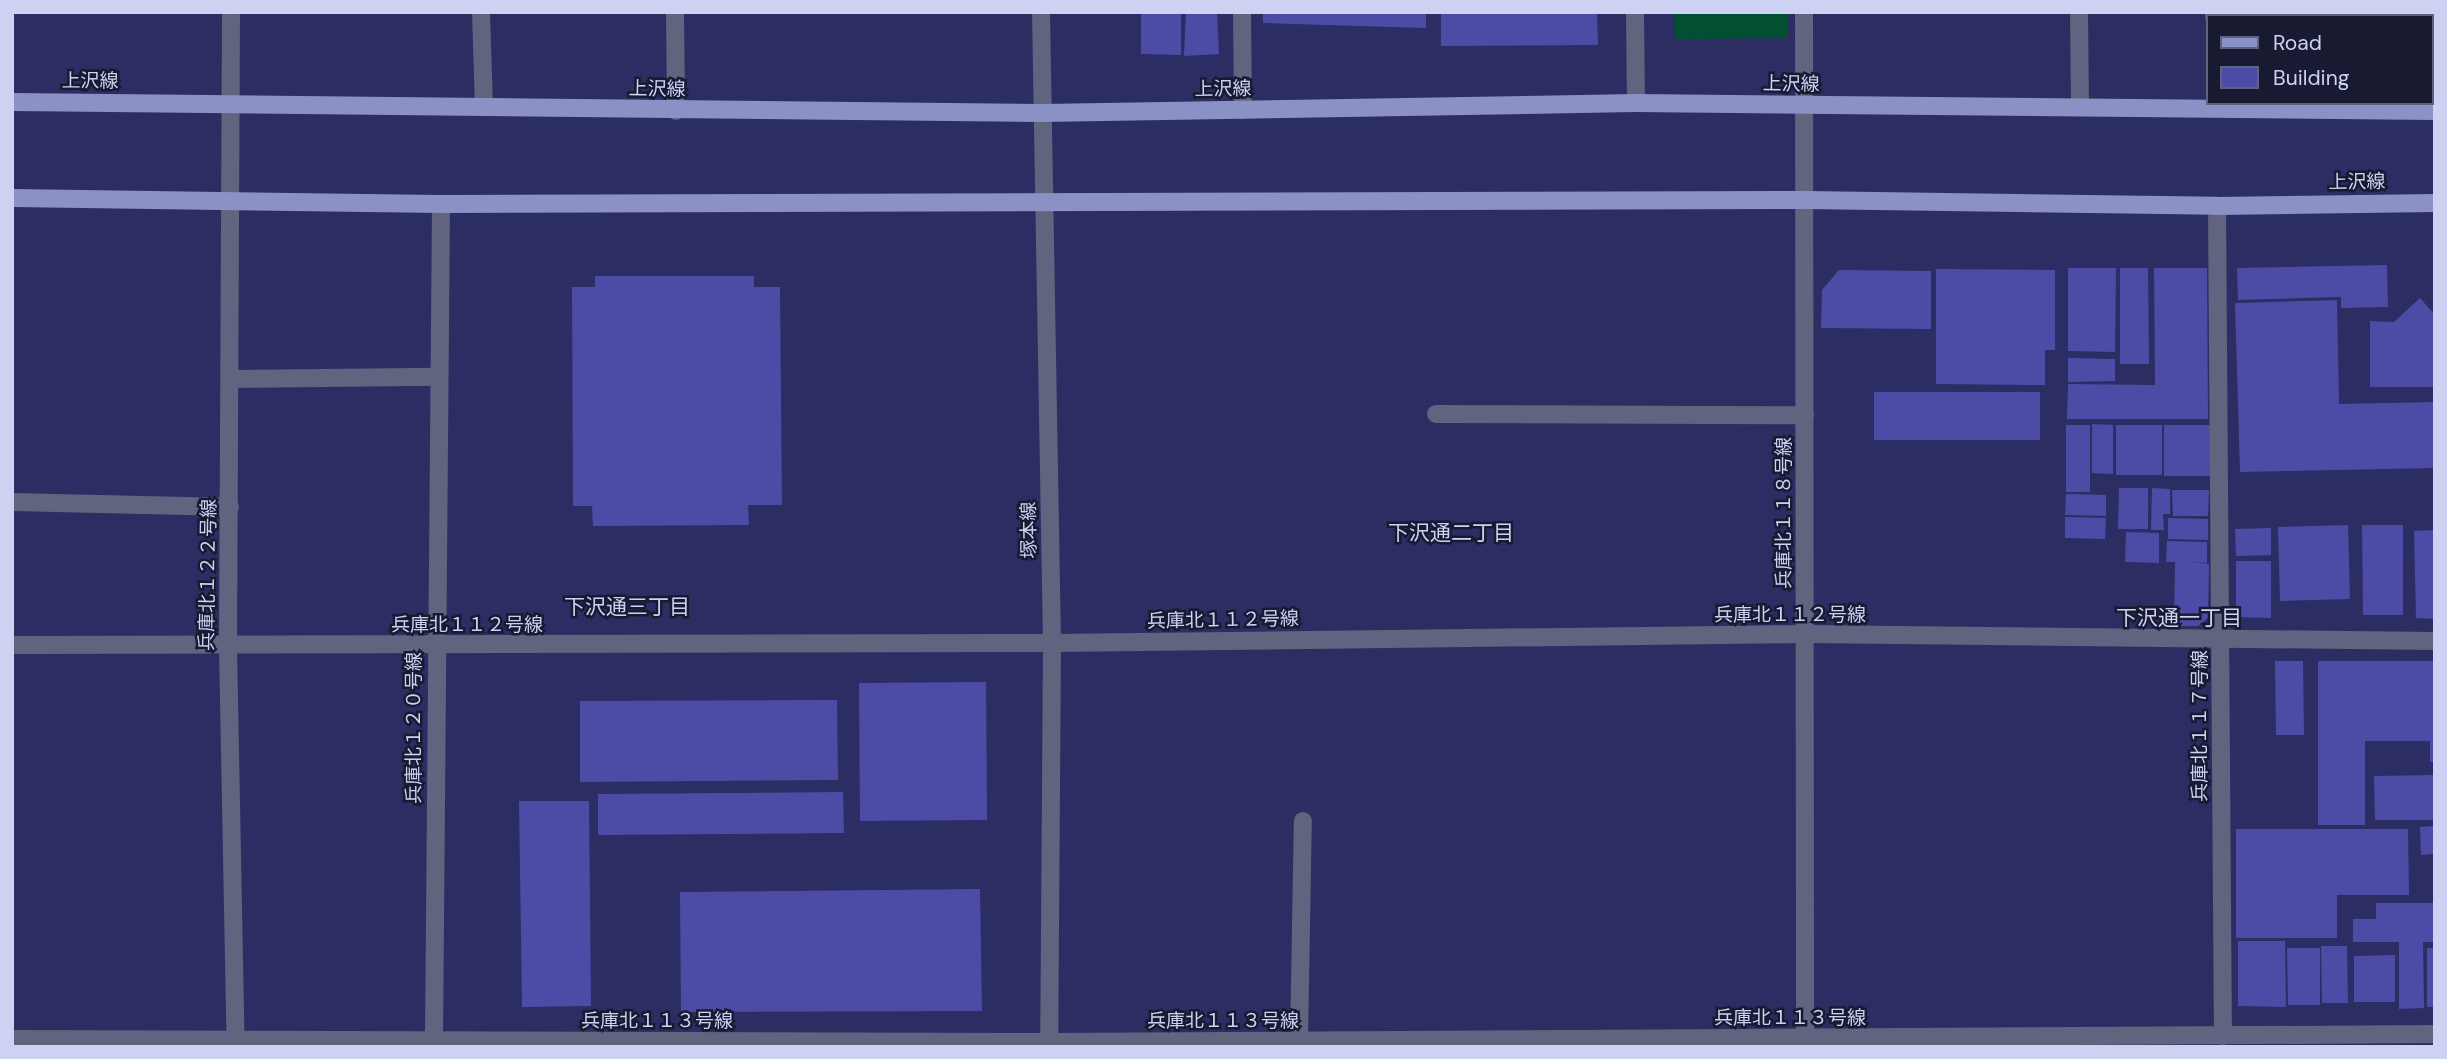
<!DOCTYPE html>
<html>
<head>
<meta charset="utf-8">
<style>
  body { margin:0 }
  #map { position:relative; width:2447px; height:1059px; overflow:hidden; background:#2c2d63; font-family:"DM Sans","Noto Sans JP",sans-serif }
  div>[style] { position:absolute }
  .green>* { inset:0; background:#005031 }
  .building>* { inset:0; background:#4c4ca7 }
  .minor>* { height:18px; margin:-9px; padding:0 9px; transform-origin:9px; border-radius:9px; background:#61647e }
  .tertiary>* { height:18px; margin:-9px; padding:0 9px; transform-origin:9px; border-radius:9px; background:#61647e }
  .primary>* { height:18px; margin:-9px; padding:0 9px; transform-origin:9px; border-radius:9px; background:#8b91c5 }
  span { translate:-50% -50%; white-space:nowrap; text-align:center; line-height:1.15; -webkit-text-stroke:5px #181a32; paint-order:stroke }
  .street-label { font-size:19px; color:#cdd1f2 }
  .neighbourhood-label { font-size:21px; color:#cdd1f2 }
  .frame { position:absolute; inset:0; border:14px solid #cdd1f2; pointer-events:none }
  .legend { position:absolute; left:2206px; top:14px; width:228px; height:91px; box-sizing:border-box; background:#181a32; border:2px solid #60637f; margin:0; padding:9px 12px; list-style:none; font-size:21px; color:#cdd1f2 }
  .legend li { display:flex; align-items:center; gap:14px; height:35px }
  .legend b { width:35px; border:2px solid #60637f }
</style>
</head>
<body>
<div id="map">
  <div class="green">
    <i style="clip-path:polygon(1674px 12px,1788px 12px,1788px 38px,1675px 39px)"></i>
  </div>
  <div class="building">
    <i style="clip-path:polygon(1141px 12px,1181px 12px,1181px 55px,1141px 54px)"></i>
    <i style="clip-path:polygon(1186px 12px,1217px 12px,1219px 54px,1184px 56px)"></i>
    <i style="clip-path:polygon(1263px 12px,1426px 12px,1426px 28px,1263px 23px)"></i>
    <i style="clip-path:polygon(1441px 12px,1597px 12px,1598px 45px,1441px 46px)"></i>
    <i style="clip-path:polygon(2230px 12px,2279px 12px,2279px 16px,2230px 16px)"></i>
    <i style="clip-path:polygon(2295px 12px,2364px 12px,2364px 16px,2295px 16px)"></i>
    <i style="clip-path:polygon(2435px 14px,2435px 48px,2431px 51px,2431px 18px)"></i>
    <i style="clip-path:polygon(2387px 265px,2388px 307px,2341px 308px,2341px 297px,2238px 300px,2237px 268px)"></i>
    <i style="clip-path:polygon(2068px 268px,2116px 268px,2115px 352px,2068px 351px)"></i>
    <i style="clip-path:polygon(2120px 268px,2148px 268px,2149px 364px,2120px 364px)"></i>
    <i style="clip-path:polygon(2154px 268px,2207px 268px,2208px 419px,2067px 419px,2068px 384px,2155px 385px)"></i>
    <i style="clip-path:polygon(1936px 269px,2055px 270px,2055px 350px,2045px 350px,2045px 385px,1936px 384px)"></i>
    <i style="clip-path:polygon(1839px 270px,1931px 271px,1931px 329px,1821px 328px,1822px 290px)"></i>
    <i style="clip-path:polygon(595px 276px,754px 276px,754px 287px,780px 287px,782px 505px,748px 505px,749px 525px,593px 526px,592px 506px,573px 506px,572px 287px,595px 287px)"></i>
    <i style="clip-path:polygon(2420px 298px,2435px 315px,2435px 387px,2370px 387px,2370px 321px,2394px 322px)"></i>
    <i style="clip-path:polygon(2337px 300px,2339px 404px,2435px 402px,2435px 468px,2240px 472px,2235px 303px)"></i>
    <i style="clip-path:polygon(2068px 358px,2115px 359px,2115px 381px,2068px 382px)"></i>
    <i style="clip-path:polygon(1874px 392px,2040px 392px,2040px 440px,1874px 440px)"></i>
    <i style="clip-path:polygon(2092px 424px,2113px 425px,2113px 474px,2092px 473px)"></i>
    <i style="clip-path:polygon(2066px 425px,2090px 425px,2090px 492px,2066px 492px)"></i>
    <i style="clip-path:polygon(2116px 425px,2162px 425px,2162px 475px,2116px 475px)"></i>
    <i style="clip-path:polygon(2164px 425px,2210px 425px,2210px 476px,2164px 476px)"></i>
    <i style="clip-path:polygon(2119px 488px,2148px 488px,2148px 529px,2118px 529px)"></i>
    <i style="clip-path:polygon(2152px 488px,2170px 489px,2170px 514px,2163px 514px,2164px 530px,2151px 530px)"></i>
    <i style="clip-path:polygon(2172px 490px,2209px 490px,2208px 516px,2173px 516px)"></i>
    <i style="clip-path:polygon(2066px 494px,2106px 495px,2106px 516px,2065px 515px)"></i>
    <i style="clip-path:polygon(2065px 517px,2106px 518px,2105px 539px,2065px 538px)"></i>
    <i style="clip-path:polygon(2168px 518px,2208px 519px,2208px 540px,2168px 539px)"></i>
    <i style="clip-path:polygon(2348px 525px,2350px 599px,2280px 601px,2278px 527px)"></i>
    <i style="clip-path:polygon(2362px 525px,2403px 525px,2403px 615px,2363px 615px)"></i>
    <i style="clip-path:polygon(2271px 528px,2271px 555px,2236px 556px,2235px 529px)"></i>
    <i style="clip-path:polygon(2435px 530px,2435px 619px,2416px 618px,2414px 531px)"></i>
    <i style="clip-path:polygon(2126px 532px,2159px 533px,2159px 563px,2125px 562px)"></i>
    <i style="clip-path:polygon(2167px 541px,2207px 542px,2207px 563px,2190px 562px,2209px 564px,2208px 618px,2198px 626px,2174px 626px,2175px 562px,2166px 562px)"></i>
    <i style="clip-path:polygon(2236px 561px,2271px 561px,2271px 618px,2236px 617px)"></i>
    <i style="clip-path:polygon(2275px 661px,2303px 661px,2304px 735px,2276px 735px)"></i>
    <i style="clip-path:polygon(2318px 661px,2435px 661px,2435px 762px,2430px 762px,2430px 741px,2365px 741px,2365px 825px,2318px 825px)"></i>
    <i style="clip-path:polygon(986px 682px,987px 820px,860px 821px,859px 683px)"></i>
    <i style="clip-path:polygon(837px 700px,838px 780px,580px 782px,580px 701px)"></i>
    <i style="clip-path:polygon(2435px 775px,2435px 820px,2375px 820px,2374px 776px)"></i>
    <i style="clip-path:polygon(843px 792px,844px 833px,598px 835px,598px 794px)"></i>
    <i style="clip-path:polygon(519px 801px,589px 801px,591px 1006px,522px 1007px)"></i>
    <i style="clip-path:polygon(2435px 826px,2435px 854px,2421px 855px,2420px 827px)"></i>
    <i style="clip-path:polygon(2236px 829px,2408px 829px,2409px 895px,2337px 895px,2337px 938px,2236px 938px)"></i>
    <i style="clip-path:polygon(980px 889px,982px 1011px,681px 1012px,680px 892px)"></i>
    <i style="clip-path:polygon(2376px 903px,2435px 903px,2435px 942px,2423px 942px,2424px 1008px,2399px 1009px,2399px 942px,2353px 942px,2353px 919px,2376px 919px)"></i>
    <i style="clip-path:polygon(2238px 941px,2285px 941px,2286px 1007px,2238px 1006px)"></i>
    <i style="clip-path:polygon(2321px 946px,2347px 946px,2348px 1003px,2322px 1003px)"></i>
    <i style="clip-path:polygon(2287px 948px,2320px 948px,2320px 1005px,2288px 1005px)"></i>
    <i style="clip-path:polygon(2427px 948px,2435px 948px,2435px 1007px,2427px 1007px)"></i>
    <i style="clip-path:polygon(2395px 955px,2395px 1002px,2354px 1002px,2354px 956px)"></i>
  </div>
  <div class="minor">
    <i style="left:231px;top:12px;width:635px;rotate:90.27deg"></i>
    <i style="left:228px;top:647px;width:400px;rotate:88.9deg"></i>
    <i style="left:481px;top:12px;width:93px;rotate:88.2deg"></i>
    <i style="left:675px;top:12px;width:99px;rotate:89.4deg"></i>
    <i style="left:1242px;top:12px;width:98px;rotate:89.4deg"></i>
    <i style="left:1804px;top:12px;width:1035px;rotate:89.94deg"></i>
    <i style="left:2079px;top:12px;width:94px;rotate:89.4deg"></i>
    <i style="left:2214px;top:16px;width:4px;rotate:-90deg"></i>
    <i style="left:2217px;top:206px;width:830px;rotate:89.59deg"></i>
    <i style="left:231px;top:379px;width:208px;rotate:-0.6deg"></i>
    <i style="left:1436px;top:414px;width:369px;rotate:0.2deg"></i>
    <i style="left:12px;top:502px;width:218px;rotate:1.3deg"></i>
    <i style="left:12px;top:645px;width:1040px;rotate:-0.11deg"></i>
    <i style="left:1052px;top:643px;width:753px;rotate:-0.68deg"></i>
    <i style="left:1805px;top:634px;width:630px;rotate:0.64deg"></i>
    <i style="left:12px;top:1039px;width:1037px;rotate:0.17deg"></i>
    <i style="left:1049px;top:1042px;width:1386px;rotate:-0.33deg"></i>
    <i style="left:434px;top:1041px;width:837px;rotate:-89.52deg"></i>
    <i style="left:1299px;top:1041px;width:220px;rotate:-89deg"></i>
  </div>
  <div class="tertiary">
    <i style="left:1041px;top:12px;width:631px;rotate:89deg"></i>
    <i style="left:1052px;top:643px;width:404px;rotate:90.4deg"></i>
    <i style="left:1635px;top:12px;width:91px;rotate:89.4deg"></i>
  </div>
  <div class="primary">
    <i style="left:12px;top:102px;width:1030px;rotate:0.61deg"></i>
    <i style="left:1042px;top:113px;width:594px;rotate:-0.96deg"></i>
    <i style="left:1636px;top:103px;width:799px;rotate:0.57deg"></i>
    <i style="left:12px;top:198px;width:429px;rotate:0.8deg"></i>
    <i style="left:441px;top:204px;width:1364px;rotate:-0.17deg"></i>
    <i style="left:1805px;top:200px;width:412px;rotate:0.8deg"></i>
    <i style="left:2217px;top:206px;width:218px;rotate:-0.8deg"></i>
  </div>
  <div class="street-label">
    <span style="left:90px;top:81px">上沢線</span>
    <span style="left:1791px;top:84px;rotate:1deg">上沢線</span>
    <span style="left:657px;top:89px;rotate:1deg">上沢線</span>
    <span style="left:1223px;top:89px;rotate:-1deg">上沢線</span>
    <span style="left:2357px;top:182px;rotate:-1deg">上沢線</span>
    <span style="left:1784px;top:513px;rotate:-90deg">兵庫北１１８号線</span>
    <span style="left:1029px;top:530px;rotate:-91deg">塚本線</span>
    <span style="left:208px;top:575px;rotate:-89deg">兵庫北１２２号線</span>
    <span style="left:1790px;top:615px">兵庫北１１２号線</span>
    <span style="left:1223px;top:620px;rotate:-1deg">兵庫北１１２号線</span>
    <span style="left:467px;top:625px">兵庫北１１２号線</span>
    <span style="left:2200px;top:726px;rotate:-90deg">兵庫北１１７号線</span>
    <span style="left:414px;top:728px;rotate:-90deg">兵庫北１２０号線</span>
    <span style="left:1790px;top:1018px">兵庫北１１３号線</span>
    <span style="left:657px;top:1021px">兵庫北１１３号線</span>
    <span style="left:1223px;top:1021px">兵庫北１１３号線</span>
  </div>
  <div class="neighbourhood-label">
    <span style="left:1451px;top:533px">下沢通二丁目</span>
    <span style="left:627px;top:607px">下沢通三丁目</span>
    <span style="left:2179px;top:618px">下沢通一丁目</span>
  </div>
  <div class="frame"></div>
  <ul class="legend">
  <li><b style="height:9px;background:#8b91c5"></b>Road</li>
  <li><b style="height:19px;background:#4c4ca7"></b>Building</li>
  </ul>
</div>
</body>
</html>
